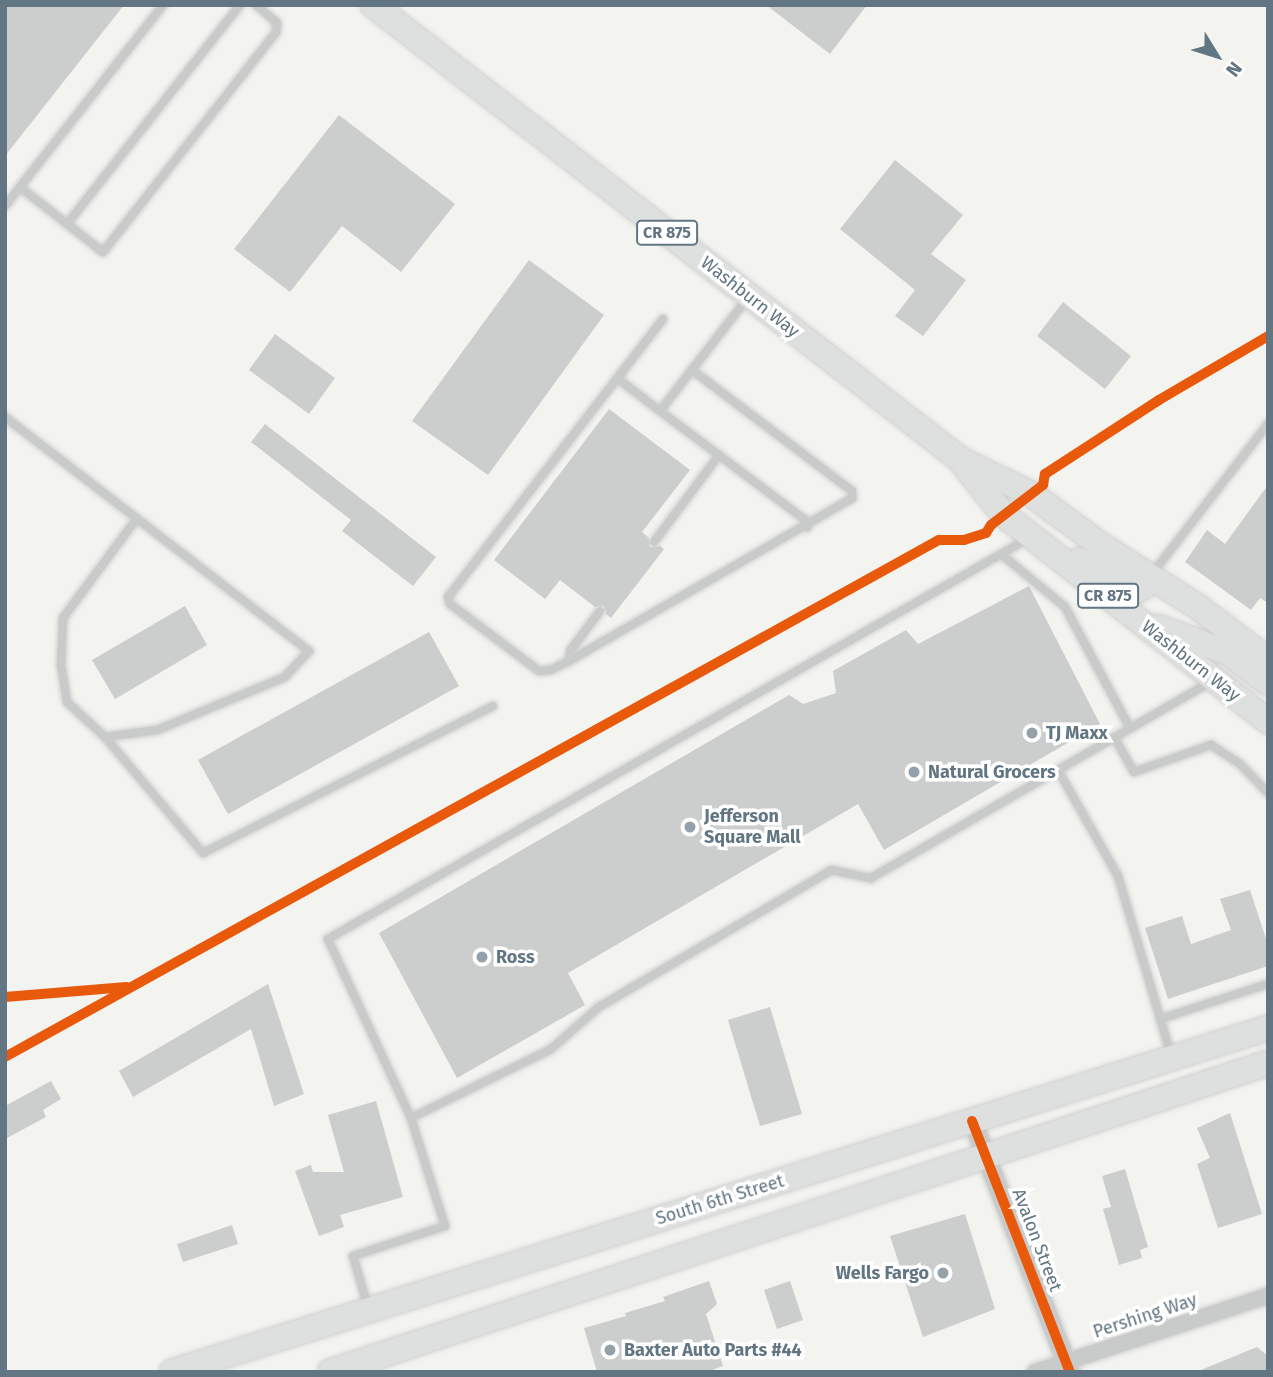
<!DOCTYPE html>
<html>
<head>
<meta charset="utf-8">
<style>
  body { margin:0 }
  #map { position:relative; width:1273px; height:1377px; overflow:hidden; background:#f3f3f0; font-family:"Fira Sans",sans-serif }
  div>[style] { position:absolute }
  .building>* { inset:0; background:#cccece }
  .roads { filter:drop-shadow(0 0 2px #cfd0cf) drop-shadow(0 0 2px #cfd0cf) }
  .service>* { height:8px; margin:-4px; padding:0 4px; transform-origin:4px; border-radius:4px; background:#c9cbcb }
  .minor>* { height:16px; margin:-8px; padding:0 8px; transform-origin:8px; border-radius:8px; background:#c9cbcb }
  .tertiary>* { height:19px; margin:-9.5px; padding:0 9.5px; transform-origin:9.5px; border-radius:9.5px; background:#c9cbcb }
  .primary>* { height:24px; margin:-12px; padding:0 12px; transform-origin:12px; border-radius:12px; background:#dedfdf }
  .cycleway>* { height:10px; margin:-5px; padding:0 5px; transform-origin:5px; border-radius:5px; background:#e8590c }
  .dots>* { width:19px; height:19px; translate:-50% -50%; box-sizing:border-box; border:4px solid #fff; border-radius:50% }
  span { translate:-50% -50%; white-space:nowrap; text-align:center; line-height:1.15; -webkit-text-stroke:7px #fff; paint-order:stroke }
  .shield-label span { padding:2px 5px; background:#fff; border:2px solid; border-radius:5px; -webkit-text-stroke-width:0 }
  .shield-label { font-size:16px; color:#617582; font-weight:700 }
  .street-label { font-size:18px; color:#617582 }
  .poi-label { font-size:18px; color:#617582; font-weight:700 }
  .left { translate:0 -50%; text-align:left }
  .right { translate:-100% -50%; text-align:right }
  .frame { position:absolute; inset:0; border:7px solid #617582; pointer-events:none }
  .north { position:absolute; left:1182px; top:21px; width:70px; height:70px; -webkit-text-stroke:5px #fff; paint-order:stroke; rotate:128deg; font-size:19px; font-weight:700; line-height:28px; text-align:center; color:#617582 }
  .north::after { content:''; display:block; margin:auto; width:24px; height:32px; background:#617582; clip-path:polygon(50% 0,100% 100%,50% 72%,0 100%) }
</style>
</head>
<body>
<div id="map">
  <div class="building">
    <i style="clip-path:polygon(5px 5px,124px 5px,5px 156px)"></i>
    <i style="clip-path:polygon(766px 5px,867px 5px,830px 54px)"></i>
    <i style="clip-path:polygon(339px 115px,455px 204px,401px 272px,342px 226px,290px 292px,234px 249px)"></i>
    <i style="clip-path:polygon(895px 160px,963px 215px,931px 254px,966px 280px,923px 336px,895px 316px,915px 290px,840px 229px)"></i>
    <i style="clip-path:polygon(529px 260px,604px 315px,488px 475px,412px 421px)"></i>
    <i style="clip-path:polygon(1063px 302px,1131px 356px,1105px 389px,1037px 336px)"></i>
    <i style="clip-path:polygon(275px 334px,335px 378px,309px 414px,249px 370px)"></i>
    <i style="clip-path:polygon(609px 409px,690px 470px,642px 532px,649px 538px,650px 547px,660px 546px,664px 549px,611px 618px,606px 614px,604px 606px,595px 607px,560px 580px,545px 599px,494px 560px)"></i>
    <i style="clip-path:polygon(265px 424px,436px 557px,413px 586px,342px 531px,351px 520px,251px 442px)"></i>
    <i style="clip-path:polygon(1268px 485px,1268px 603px,1260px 598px,1251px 610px,1185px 562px,1207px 530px,1225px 544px)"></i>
    <i style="clip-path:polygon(1029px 586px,1100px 724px,884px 850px,858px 804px,568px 973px,585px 1005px,457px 1078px,379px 933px,789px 695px,803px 704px,836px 693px,833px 671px,906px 630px,918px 644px)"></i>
    <i style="clip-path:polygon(185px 606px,207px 645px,115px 699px,92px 660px)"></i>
    <i style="clip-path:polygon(429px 632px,459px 686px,228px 814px,198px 760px)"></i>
    <i style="clip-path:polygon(1250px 890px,1268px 945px,1268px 966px,1168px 999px,1145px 928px,1182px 916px,1191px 944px,1231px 930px,1220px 899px)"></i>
    <i style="clip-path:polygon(268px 984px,304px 1094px,274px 1106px,251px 1029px,133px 1097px,119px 1071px)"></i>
    <i style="clip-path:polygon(770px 1007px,802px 1114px,760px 1126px,728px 1020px)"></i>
    <i style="clip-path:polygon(51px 1081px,61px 1099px,43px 1110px,46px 1117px,5px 1139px,5px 1106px)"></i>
    <i style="clip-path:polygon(376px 1101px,403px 1197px,340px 1215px,344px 1227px,319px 1236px,295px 1171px,311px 1165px,313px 1172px,344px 1172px,328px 1115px)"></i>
    <i style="clip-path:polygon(1230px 1113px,1262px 1214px,1218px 1228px,1197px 1164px,1210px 1158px,1197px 1128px)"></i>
    <i style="clip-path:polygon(1125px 1169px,1148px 1247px,1140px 1250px,1142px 1258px,1119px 1265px,1103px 1209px,1111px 1207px,1102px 1176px)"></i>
    <i style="clip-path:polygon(965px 1214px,995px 1309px,923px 1337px,890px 1236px)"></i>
    <i style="clip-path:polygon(232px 1225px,238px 1244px,183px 1262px,177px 1244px)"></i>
    <i style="clip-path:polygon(709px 1281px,717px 1304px,706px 1314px,723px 1366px,707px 1372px,597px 1372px,584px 1328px,626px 1316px,625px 1313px,665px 1301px,663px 1297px)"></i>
    <i style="clip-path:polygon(790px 1281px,803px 1320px,777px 1329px,764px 1290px)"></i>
    <i style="clip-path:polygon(1257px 1347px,1268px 1356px,1268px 1372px,1196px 1372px)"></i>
  </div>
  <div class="roads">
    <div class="service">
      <i style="left:20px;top:187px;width:105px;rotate:38.1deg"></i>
      <i style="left:103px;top:252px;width:280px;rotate:-51.8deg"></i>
      <i style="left:276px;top:32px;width:9px;rotate:-84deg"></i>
      <i style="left:277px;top:23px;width:28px;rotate:-139deg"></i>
      <i style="left:5px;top:206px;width:256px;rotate:-51.8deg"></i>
      <i style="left:67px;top:224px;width:279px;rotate:-51.7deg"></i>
      <i style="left:663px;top:319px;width:351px;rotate:127.7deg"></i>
      <i style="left:448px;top:597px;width:7px;rotate:74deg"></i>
      <i style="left:450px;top:604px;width:111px;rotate:37deg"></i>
      <i style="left:539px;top:671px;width:12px;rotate:-5deg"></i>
      <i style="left:551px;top:670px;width:20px;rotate:-27deg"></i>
      <i style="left:569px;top:661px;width:327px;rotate:-29.9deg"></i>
      <i style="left:852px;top:498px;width:7px;rotate:-90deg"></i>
      <i style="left:852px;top:491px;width:201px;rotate:-142.9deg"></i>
      <i style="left:617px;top:378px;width:54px;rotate:37.5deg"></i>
      <i style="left:660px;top:411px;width:142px;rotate:-52.2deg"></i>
      <i style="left:660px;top:411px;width:180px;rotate:36.9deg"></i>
      <i style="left:804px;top:519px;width:9px;rotate:69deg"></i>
      <i style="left:5px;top:417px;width:384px;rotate:37.6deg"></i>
      <i style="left:309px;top:651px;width:35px;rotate:133deg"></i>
      <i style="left:285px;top:677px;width:139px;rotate:157.5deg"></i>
      <i style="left:157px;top:730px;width:52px;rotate:172.3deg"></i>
      <i style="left:105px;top:737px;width:52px;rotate:-137.4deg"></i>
      <i style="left:67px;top:702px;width:36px;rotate:-99deg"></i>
      <i style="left:61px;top:666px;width:48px;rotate:-87.6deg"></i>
      <i style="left:63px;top:618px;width:124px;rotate:-53.5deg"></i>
      <i style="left:654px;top:542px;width:109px;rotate:-53.2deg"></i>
      <i style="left:1001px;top:554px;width:83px;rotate:39.6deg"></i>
      <i style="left:1065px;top:607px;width:137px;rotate:61.8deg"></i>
      <i style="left:1152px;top:574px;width:190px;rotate:-52.3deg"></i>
      <i style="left:569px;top:661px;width:10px;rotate:-84deg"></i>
      <i style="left:570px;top:651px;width:50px;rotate:-53.1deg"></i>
      <i style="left:105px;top:737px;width:152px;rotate:49.8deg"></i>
      <i style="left:203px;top:853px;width:325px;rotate:-26.9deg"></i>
      <i style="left:1114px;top:737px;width:40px;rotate:60.3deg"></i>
      <i style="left:1134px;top:772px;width:82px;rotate:-19.3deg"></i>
      <i style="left:1211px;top:745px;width:35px;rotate:33deg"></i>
      <i style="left:1240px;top:764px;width:40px;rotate:46deg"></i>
      <i style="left:1058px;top:770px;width:122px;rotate:60.5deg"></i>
      <i style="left:1118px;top:876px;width:187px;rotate:73.5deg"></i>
      <i style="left:1160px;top:1019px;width:114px;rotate:-18deg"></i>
      <i style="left:411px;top:1118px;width:197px;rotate:-114.9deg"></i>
      <i style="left:328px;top:939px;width:808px;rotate:-29.77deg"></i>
      <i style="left:368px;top:1307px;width:53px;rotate:-106.4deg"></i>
      <i style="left:353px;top:1256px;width:97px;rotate:-18.1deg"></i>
      <i style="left:445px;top:1226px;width:113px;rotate:-107.5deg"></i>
      <i style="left:411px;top:1118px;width:156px;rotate:-26.2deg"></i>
      <i style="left:551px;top:1049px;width:64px;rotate:-41.2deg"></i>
      <i style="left:599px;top:1007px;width:266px;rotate:-30.5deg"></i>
      <i style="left:828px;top:872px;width:4px;rotate:-27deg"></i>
      <i style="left:832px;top:870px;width:40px;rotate:12deg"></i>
      <i style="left:871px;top:878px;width:394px;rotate:-30deg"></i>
    </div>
    <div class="minor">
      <i style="left:1035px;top:1372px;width:245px;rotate:-18.1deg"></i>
    </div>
    <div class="tertiary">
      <i style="left:972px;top:1121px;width:269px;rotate:68.7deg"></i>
    </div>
    <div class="primary">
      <i style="left:373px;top:5px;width:743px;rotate:37.73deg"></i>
      <i style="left:961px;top:460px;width:78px;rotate:25.9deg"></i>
      <i style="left:1031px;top:494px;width:88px;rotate:36.2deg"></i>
      <i style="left:1102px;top:546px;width:114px;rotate:32.4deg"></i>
      <i style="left:1198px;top:607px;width:88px;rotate:37.1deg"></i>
      <i style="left:965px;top:466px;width:63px;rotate:51.5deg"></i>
      <i style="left:1004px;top:515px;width:335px;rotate:38deg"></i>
      <i style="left:1080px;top:560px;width:63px;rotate:29.4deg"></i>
      <i style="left:1135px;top:591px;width:11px;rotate:-27deg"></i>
      <i style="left:1145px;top:586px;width:10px;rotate:-61deg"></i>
      <i style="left:1158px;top:627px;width:73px;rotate:19.9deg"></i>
      <i style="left:1227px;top:652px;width:51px;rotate:37.1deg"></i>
      <i style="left:172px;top:1372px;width:1149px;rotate:-17.43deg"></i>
      <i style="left:330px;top:1372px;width:988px;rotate:-18.23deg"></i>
    </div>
  </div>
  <div class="cycleway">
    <i style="left:5px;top:997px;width:122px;rotate:-4.7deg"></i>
    <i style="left:5px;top:1057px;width:1068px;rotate:-28.97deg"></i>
    <i style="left:939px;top:540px;width:25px"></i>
    <i style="left:964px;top:540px;width:23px;rotate:-18deg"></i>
    <i style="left:986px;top:533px;width:9px;rotate:-58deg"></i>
    <i style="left:991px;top:525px;width:66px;rotate:-37.6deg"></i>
    <i style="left:1043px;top:485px;width:11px;rotate:-80deg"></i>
    <i style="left:1045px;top:474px;width:136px;rotate:-33deg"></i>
    <i style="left:1159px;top:400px;width:126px;rotate:-30.4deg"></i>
    <i style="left:972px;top:1121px;width:269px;rotate:68.7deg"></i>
  </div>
  <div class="dots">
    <i style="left:1032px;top:733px;background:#94a1a8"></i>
    <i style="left:914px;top:772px;background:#94a1a8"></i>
    <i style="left:690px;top:827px;background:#94a1a8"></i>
    <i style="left:482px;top:957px;background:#94a1a8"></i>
    <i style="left:943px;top:1273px;background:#94a1a8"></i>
    <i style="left:610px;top:1350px;background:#94a1a8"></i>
  </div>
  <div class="shield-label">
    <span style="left:667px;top:233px">CR 875</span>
    <span style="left:1108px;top:596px">CR 875</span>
  </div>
  <div class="street-label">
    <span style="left:750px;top:297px;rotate:38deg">Washburn Way</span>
    <span style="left:1191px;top:661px;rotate:38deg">Washburn Way</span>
    <span style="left:720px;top:1200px;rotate:-17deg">South 6th Street</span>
    <span style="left:1037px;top:1240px;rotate:69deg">Avalon Street</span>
    <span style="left:1145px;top:1316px;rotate:-18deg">Pershing Way</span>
  </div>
  <div class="poi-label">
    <span class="left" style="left:1046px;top:733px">TJ Maxx</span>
    <span class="left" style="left:928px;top:772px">Natural Grocers</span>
    <span class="left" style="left:704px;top:827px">Jefferson<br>Square Mall</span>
    <span class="left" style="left:496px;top:957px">Ross</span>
    <span class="right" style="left:929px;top:1273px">Wells Fargo</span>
    <span class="left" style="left:624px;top:1350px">Baxter Auto Parts #44</span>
  </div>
  <div class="frame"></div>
  <div class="north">N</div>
</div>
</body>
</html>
